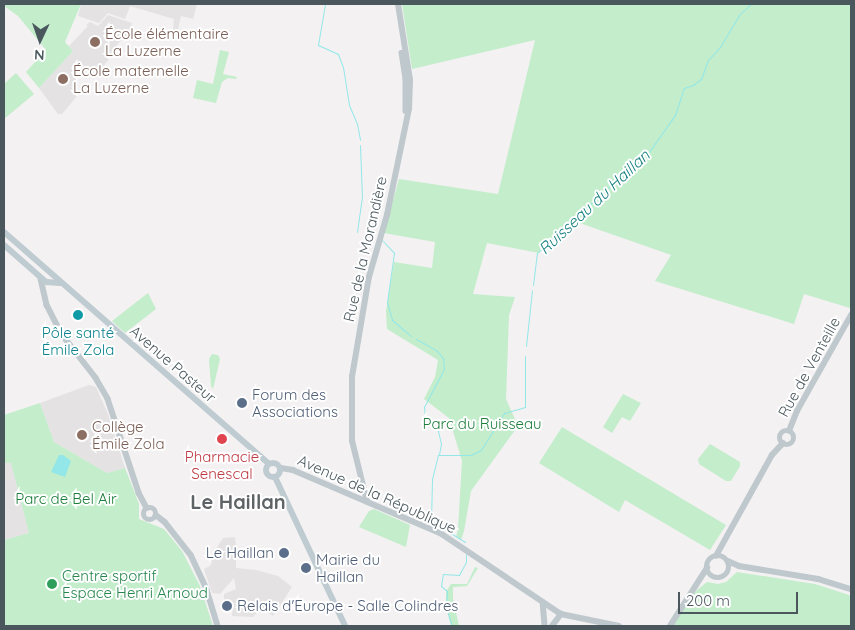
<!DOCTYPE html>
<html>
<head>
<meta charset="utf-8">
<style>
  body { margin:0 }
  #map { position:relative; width:855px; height:630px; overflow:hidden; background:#f3f1f2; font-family:Quicksand,sans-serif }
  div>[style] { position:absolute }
  .education>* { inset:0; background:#e4e2e3 }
  .green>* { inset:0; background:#c3edcb }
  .water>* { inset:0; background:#93e7e8 }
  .stream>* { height:1px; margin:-0.5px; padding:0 0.5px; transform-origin:0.5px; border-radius:0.5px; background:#93e7e8 }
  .tertiary>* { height:5.5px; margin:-2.75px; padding:0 2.75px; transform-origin:2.75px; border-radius:2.75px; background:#bec8cd }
  .tertiary>.ring { margin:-2.75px; padding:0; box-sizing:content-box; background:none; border:5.5px solid #bec8cd; border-radius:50% }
  .secondary>* { height:6px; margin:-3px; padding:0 3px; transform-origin:3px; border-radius:3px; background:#becbd1 }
  .secondary>.ring { margin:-3px; padding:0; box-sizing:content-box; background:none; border:6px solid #becbd1; border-radius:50% }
  .dots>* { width:14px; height:14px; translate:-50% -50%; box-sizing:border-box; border:2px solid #fff; border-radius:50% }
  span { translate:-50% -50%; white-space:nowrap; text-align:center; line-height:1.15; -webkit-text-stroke:4px #fff; paint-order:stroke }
  .education-label { font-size:15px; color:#785e54 }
  .left { translate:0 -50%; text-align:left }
  .street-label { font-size:15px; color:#4a585e }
  .culture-label { font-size:15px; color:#0d838f }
  .service-label { font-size:15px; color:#4e5e75 }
  .right { translate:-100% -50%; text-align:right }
  .park-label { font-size:15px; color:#1d7d3a }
  .health-label { font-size:15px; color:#be3a42 }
  .leisure-label { font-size:15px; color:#27864d }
  .water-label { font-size:16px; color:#147f81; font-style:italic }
  .district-label { font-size:20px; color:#5e6366; font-weight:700 }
  .frame { position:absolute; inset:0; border:5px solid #4a585e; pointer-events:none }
  .north { position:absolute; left:15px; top:15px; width:50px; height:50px; -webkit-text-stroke:4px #fff; paint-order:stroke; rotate:183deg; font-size:14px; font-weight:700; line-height:20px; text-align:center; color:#4a585e }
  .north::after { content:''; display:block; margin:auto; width:18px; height:22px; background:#4a585e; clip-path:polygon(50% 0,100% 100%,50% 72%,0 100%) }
  .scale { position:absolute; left:678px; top:592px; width:120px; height:22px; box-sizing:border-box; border:2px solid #4a585e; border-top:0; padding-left:6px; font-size:15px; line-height:18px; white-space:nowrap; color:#4a585e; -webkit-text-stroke:4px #fff; paint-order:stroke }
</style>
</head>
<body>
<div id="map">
  <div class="education">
    <i style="clip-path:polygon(81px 4px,197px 4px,193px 19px,181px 16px,178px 30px,173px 30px,174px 19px,130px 6px,125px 19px,108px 13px,99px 23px,78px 16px)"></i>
    <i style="clip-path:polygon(108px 15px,132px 23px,129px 35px,118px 43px,114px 53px,100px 70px,97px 68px,94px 71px,88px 66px,81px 73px,71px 87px,74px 89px,71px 93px,73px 92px,77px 96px,62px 114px,58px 114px,39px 88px,73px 51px,69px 46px,88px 26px,86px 25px,90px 22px,98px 26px)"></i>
    <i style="clip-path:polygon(89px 385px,96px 387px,108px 414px,125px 468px,107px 473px,54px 442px,40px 403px)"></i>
    <i style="clip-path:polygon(11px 462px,29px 533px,4px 540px,4px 463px)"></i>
    <i style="clip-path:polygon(235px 537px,236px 547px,233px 560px,236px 560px,236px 568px,256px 570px,278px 576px,292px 587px,273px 616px,261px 608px,253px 617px,232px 616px,233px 604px,225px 602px,224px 600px,224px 594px,236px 589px,234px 578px,220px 594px,212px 593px,204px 569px,211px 565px,214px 552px,223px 538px)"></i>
  </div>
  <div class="green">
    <i style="clip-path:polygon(5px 4px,81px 4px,65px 42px,73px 51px,39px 88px,26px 72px,46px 50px,18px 16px,4px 6px)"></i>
    <i style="clip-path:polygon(402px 4px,851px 4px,850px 308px,804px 294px,794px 324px,655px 281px,671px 255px,574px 221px,539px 253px,487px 243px,473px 294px,515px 297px,509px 315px,506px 399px,518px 426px,471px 491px,464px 531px,461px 540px,456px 537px,458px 529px,462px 461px,449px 418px,424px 399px,435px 377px,438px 360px,387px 329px,386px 311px,394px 262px,432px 268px,435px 242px,384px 233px,399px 179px,498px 194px,535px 40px,412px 69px)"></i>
    <i style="clip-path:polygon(220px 50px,229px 52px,223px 74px,237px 77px,236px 79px,228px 78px,222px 82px,216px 103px,193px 98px,197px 80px,213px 84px)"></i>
    <i style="clip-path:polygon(16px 73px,34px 94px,4px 119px,4px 84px)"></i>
    <i style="clip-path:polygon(148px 293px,156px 309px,125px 333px,112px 321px)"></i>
    <i style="clip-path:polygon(212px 354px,218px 355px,220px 359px,213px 389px,211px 386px,209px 359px)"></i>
    <i style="clip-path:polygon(623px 394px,641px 403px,630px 421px,622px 417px,612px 433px,603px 427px)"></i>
    <i style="clip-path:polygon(40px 403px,54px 442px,107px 473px,125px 468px,139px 504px,139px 519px,164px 529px,182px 551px,200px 586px,213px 626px,4px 626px,4px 540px,29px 533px,11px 463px,4px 463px,4px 415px)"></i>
    <i style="clip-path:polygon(562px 427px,726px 525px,710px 550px,625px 500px,619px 512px,539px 463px)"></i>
    <i style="clip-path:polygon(710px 444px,740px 462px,740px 466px,731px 481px,726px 481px,699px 464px,698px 459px)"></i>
    <i style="clip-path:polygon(374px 509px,410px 525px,406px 547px,359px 527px,369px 511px)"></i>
    <i style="clip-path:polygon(475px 567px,478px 568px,467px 586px,453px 587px,453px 598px,459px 626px,451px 626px,446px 607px,446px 592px,451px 584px,467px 584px)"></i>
    <i style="clip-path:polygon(737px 572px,815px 584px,849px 595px,851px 597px,851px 626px,673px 626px,689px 600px,697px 590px,707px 582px,718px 584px,726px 582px)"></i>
  </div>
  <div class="water">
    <i style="clip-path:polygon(59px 455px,63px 455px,71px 461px,65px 477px,51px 472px)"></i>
  </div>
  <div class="stream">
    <i style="left:325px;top:4px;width:42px;rotate:99.7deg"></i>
    <i style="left:318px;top:45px;width:22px;rotate:24deg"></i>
    <i style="left:338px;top:54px;width:14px;rotate:69deg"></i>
    <i style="left:343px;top:67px;width:38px;rotate:81deg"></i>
    <i style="left:349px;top:105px;width:21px;rotate:67deg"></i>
    <i style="left:357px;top:124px;width:16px;rotate:79deg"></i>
    <i style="left:357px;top:232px;width:34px;rotate:-82deg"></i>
    <i style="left:362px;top:198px;width:53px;rotate:-92.2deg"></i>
    <i style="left:382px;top:240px;width:18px;rotate:47deg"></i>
    <i style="left:394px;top:253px;width:49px;rotate:98.1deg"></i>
    <i style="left:387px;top:302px;width:19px;rotate:74deg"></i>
    <i style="left:392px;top:320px;width:25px;rotate:40deg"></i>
    <i style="left:533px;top:285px;width:32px;rotate:-83deg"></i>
    <i style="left:537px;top:253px;width:103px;rotate:-42.6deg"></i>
    <i style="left:613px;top:183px;width:39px;rotate:-38deg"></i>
    <i style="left:644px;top:159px;width:54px;rotate:-54.8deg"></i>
    <i style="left:675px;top:115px;width:28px;rotate:-72deg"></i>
    <i style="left:684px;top:88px;width:9px;rotate:-18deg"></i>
    <i style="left:693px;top:85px;width:10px;rotate:-37deg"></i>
    <i style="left:701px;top:79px;width:20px;rotate:-70deg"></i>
    <i style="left:708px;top:60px;width:18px;rotate:-47deg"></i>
    <i style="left:720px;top:47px;width:37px;rotate:-59deg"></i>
    <i style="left:739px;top:15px;width:16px;rotate:-43deg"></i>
    <i style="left:416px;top:339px;width:23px;rotate:29deg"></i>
    <i style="left:436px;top:350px;width:11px;rotate:49deg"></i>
    <i style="left:443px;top:358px;width:11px;rotate:85deg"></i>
    <i style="left:444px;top:369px;width:43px;rotate:117.8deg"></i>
    <i style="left:424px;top:407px;width:9px;rotate:84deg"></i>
    <i style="left:425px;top:416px;width:20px;rotate:49deg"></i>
    <i style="left:438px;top:431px;width:13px;rotate:77deg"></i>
    <i style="left:441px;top:444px;width:10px;rotate:101deg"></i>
    <i style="left:526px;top:346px;width:56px;rotate:-83.9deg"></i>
    <i style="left:465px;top:542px;width:40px;rotate:-148deg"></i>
    <i style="left:431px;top:521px;width:42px;rotate:-88.6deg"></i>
    <i style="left:432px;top:479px;width:25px;rotate:-76deg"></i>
    <i style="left:438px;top:455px;width:33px"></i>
    <i style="left:471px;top:455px;width:11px;rotate:-27deg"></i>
    <i style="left:481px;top:450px;width:44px;rotate:-58.1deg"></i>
    <i style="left:504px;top:413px;width:22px;rotate:-16deg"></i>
    <i style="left:525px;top:407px;width:51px;rotate:-90deg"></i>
    <i style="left:452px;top:626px;width:20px;rotate:-108deg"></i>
    <i style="left:446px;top:607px;width:16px;rotate:-86deg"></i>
    <i style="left:447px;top:591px;width:8px;rotate:-140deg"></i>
    <i style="left:441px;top:586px;width:12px;rotate:-81deg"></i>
    <i style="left:443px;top:574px;width:16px;rotate:4deg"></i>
    <i style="left:459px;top:575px;width:15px;rotate:-62deg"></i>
    <i style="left:466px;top:562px;width:8px;rotate:-90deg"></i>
  </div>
  <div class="tertiary">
    <i style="left:402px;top:53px;width:26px;rotate:81deg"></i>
    <i style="left:406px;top:79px;width:32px;rotate:90deg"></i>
    <i style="left:41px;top:279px;width:27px;rotate:77deg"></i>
    <i style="left:47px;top:305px;width:31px;rotate:63deg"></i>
    <i style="left:61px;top:333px;width:57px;rotate:52.1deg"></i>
    <i style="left:96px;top:378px;width:24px;rotate:60deg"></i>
    <i style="left:108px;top:399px;width:99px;rotate:71.7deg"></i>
    <i style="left:139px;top:493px;width:17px;rotate:62deg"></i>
    <i class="ring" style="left:780px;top:431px;width:8.5px;height:8.5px"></i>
    <i style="left:789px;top:431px;width:22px;rotate:-68deg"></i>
    <i style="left:797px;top:411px;width:110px;rotate:-60.6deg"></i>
    <i style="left:281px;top:468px;width:12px;rotate:9deg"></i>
    <i style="left:293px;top:470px;width:162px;rotate:23.2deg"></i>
    <i style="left:442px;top:534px;width:143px;rotate:33.9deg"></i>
    <i style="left:561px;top:614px;width:59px;rotate:11.7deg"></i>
    <i style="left:367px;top:502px;width:63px;rotate:-103.8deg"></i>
    <i style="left:352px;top:441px;width:64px;rotate:-90deg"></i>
    <i style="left:352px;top:377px;width:101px;rotate:-80.4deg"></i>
    <i style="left:369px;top:277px;width:65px;rotate:-73.8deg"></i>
    <i style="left:387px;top:215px;width:108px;rotate:-78.3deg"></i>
    <i style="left:409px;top:109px;width:29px;rotate:-88deg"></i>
    <i style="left:410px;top:80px;width:77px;rotate:-99deg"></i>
    <i class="ring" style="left:144px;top:508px;width:6.5px;height:6.5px"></i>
    <i style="left:156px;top:515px;width:11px;rotate:38deg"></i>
    <i style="left:165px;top:522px;width:42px;rotate:51.8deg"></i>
    <i style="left:191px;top:555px;width:38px;rotate:65deg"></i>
    <i style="left:207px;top:590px;width:38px;rotate:73deg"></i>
    <i class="ring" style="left:707px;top:556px;width:16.5px;height:16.5px"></i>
    <i style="left:716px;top:556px;width:115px;rotate:-61deg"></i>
    <i style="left:772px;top:455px;width:16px;rotate:-47deg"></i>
    <i style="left:728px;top:561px;width:12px;rotate:24deg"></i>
    <i style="left:739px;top:566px;width:80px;rotate:9.3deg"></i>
    <i style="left:818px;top:579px;width:34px;rotate:17deg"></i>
    <i style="left:543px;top:602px;width:24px;rotate:85deg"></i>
    <i style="left:552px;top:626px;width:15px;rotate:-53deg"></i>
    <i style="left:670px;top:626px;width:69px;rotate:-57.5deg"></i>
  </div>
  <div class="secondary">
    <i style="left:4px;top:232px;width:352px;rotate:41.2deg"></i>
    <i style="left:4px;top:245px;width:56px;rotate:41.4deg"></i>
    <i style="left:46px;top:282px;width:14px;rotate:4deg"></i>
    <i class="ring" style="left:266px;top:463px;width:8px;height:8px"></i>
    <i style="left:275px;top:477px;width:165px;rotate:64.8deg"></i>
  </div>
  <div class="dots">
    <i style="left:95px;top:42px;background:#8d6e63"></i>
    <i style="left:63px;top:79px;background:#8d6e63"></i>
    <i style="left:78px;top:315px;background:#0f9aa8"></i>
    <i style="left:242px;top:403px;background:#5c6f8a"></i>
    <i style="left:82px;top:435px;background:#8d6e63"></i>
    <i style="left:222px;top:439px;background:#e0444e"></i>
    <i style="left:284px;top:553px;background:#5c6f8a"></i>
    <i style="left:306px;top:568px;background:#5c6f8a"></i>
    <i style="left:52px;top:584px;background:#2e9e5b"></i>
    <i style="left:227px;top:606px;background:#5c6f8a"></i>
  </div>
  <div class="education-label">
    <span class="left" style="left:105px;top:42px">École élémentaire<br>La Luzerne</span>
    <span class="left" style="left:73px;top:79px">École maternelle<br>La Luzerne</span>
    <span class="left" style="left:92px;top:435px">Collège<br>Émile Zola</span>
  </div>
  <div class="street-label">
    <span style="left:365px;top:249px;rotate:-77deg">Rue de la Morandière</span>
    <span style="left:173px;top:364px;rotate:41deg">Avenue Pasteur</span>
    <span style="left:809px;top:367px;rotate:-61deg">Rue de Venteille</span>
    <span style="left:377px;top:494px;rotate:24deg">Avenue de la République</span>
  </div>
  <div class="culture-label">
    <span style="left:78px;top:341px">Pôle santé<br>Émile Zola</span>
  </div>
  <div class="service-label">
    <span class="left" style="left:252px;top:403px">Forum des<br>Associations</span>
    <span class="right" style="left:274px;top:553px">Le Haillan</span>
    <span class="left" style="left:316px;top:568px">Mairie du<br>Haillan</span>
    <span class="left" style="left:237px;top:606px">Relais d'Europe - Salle Colindres</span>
  </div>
  <div class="park-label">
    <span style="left:482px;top:424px">Parc du Ruisseau</span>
    <span style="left:66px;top:499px">Parc de Bel Air</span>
  </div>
  <div class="health-label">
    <span style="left:222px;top:465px">Pharmacie<br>Senescal</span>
  </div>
  <div class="leisure-label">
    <span class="left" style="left:62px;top:584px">Centre sportif<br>Espace Henri Arnoud</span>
  </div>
  <div class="water-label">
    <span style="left:594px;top:202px;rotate:-43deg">Ruisseau du Haillan</span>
  </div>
  <div class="district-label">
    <span style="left:238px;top:501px">Le Haillan</span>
  </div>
  <div class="frame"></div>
  <div class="north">N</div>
  <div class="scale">200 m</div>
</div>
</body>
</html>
